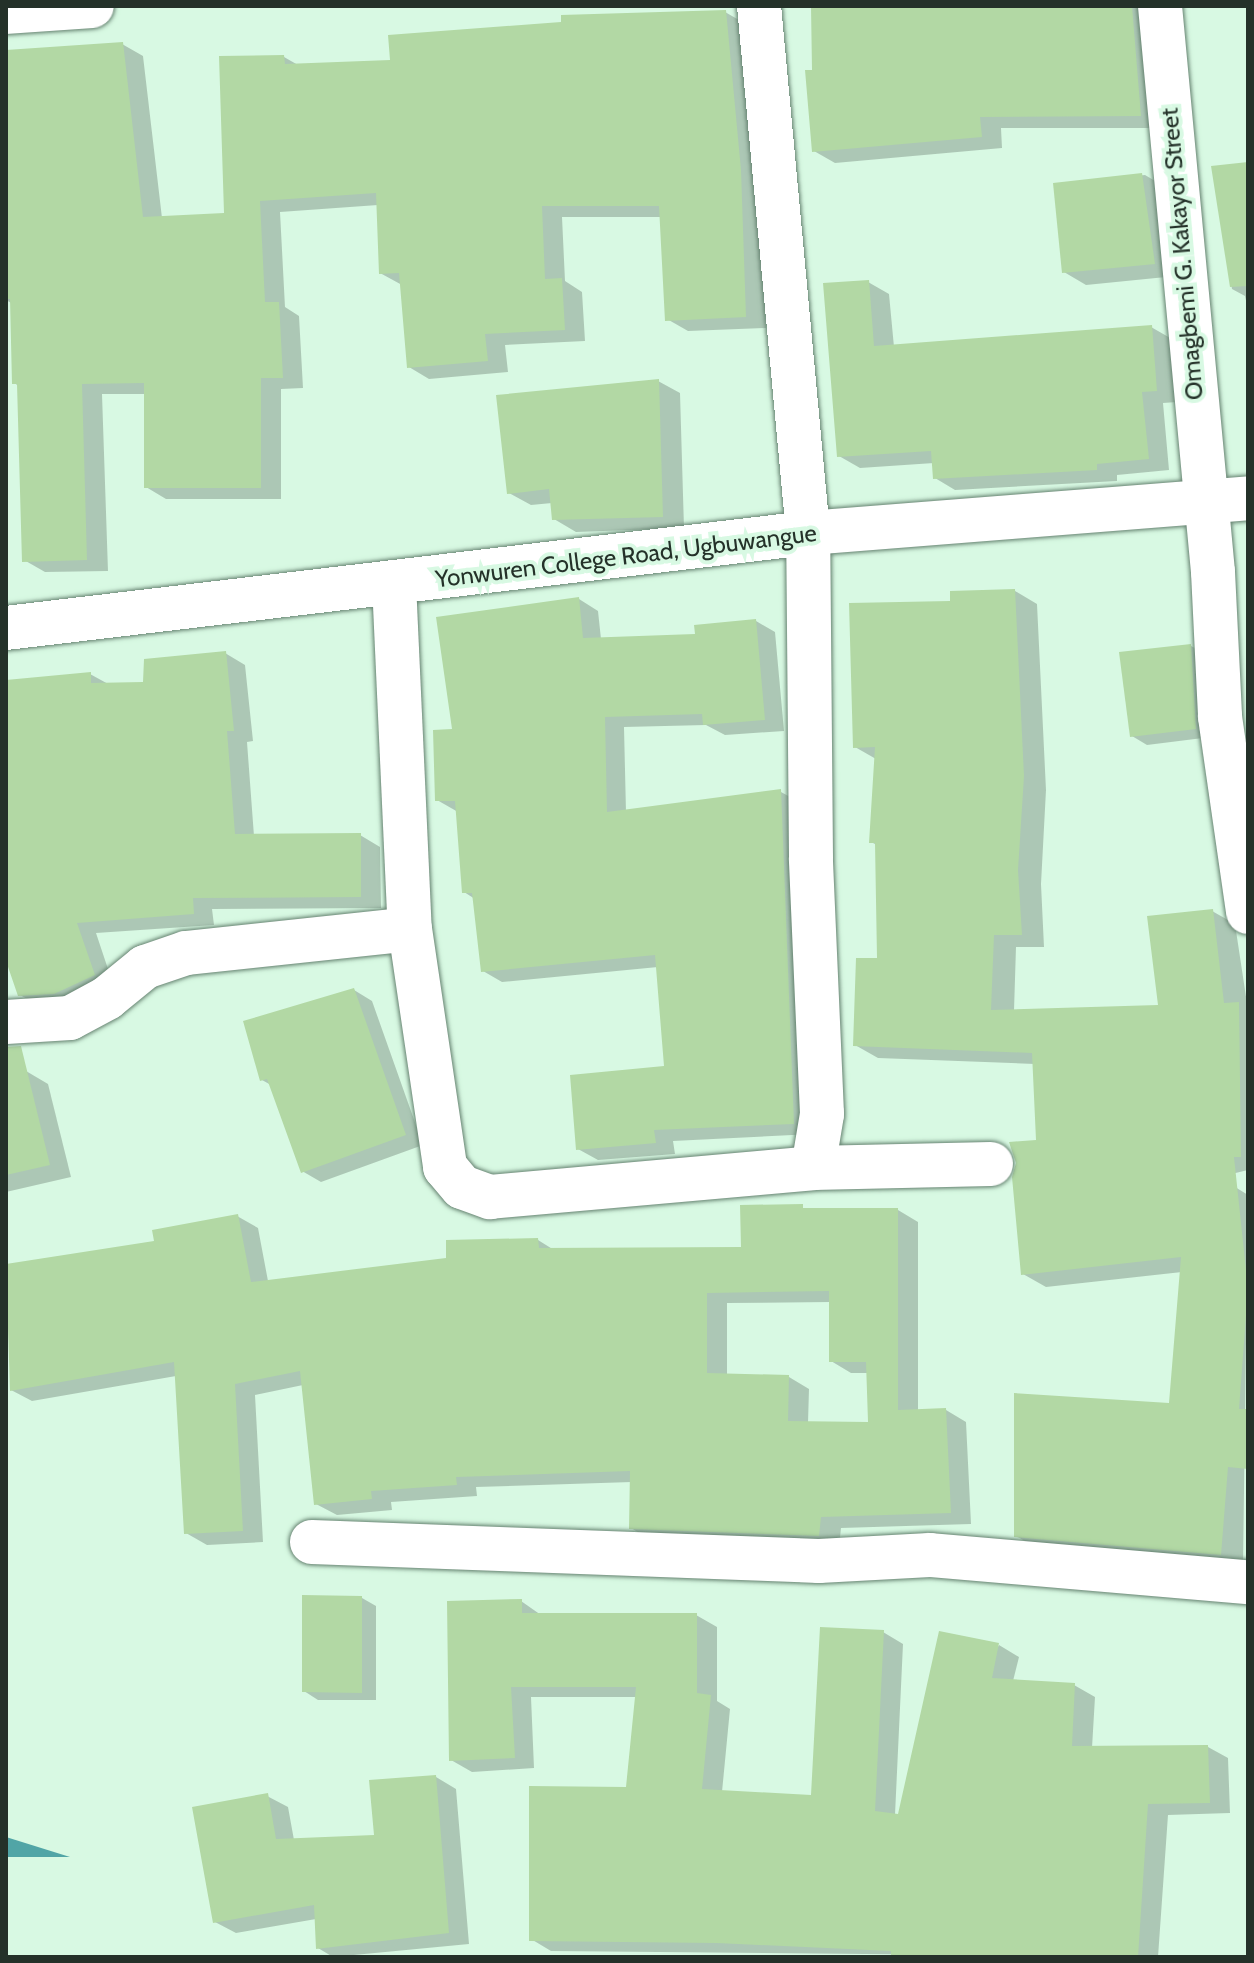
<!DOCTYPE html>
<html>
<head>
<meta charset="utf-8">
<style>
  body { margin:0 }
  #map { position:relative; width:1254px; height:1963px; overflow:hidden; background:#d8f9e3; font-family:Cabin,sans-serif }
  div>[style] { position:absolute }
  .water>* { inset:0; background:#51a5a6 }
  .shadow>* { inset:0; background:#0003 }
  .building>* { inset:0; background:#b2d8a4 }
  .roads { filter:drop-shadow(0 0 2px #668371) drop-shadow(0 0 2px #668371) }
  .minor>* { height:44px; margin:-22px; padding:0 22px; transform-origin:22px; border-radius:22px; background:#fff }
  span { translate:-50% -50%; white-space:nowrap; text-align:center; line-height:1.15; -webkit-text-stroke:8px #d8f9e3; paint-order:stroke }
  .street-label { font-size:24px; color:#243129 }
  .frame { position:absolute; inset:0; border:8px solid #243129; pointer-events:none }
</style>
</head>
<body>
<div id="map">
  <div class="water">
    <i style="clip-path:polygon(6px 1837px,70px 1857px,6px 1857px)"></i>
  </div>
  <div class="shadow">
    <i style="clip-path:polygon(813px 6px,1153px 6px,1162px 128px,1001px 128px,1002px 148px,835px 163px,814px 151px)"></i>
    <i style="clip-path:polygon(725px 12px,746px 24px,762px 183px,766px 328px,688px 331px,667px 319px,662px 217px,562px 217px,565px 281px,582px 292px,585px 341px,505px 345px,508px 372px,429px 379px,409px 367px,402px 285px,380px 273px,378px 205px,280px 212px,285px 307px,299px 316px,303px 388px,281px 389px,281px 499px,166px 499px,146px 487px,146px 394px,102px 394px,108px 571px,45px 572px,24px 560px,19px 386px,14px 383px,13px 304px,6px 300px,6px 52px,122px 44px,143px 56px,162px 218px,226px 215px,284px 57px,298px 65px,392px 62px)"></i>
    <i style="clip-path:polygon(1248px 164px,1248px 310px,1245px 296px,1232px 289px,1213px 168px)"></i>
    <i style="clip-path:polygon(1145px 175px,1167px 188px,1176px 276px,1086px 285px,1064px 272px,1055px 184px)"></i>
    <i style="clip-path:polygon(868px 282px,889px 294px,894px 347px,1151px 327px,1172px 339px,1177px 402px,1163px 403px,1169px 470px,1117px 475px,1117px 481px,955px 490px,935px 478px,934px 463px,860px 468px,839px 456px)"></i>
    <i style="clip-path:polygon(658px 381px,680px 393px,684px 528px,576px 532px,554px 519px,552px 503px,531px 505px,509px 493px)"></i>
    <i style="clip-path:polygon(1015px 591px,1037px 604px,1046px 790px,1041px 884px,1044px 947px,1016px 947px,1014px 1011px,1160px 1007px,1212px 911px,1235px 924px,1248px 1010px,1248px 1170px,1219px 1177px,1248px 1195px,1243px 1566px,1039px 1549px,1016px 1536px,1171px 1405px,1182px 1272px,1046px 1287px,1023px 1274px,1038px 1141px,1035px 1064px,878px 1058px,855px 1045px,879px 960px,877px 845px,871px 842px,876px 759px,855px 747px,952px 603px)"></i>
    <i style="clip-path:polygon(579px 599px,598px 611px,601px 639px,697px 636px,756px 621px,775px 632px,784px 731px,725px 735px,706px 725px,624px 727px,626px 812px,781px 792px,801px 803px,813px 1134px,673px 1141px,675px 1154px,598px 1160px,578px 1149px,667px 1068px,658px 967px,502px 982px,483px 971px,475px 899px,464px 892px,458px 812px,437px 800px,454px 731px)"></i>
    <i style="clip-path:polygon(1191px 646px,1206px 654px,1211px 737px,1147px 745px,1132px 736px)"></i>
    <i style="clip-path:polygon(225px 653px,245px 665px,253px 741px,247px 742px,254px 836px,360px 835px,380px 847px,381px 908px,212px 909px,214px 925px,96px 933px,114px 987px,40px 1006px,20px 995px,6px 955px,6px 683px,90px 674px,110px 685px,145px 684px)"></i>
    <i style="clip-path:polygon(354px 990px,372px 1001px,423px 1145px,321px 1182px,302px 1171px,271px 1085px,262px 1080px)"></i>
    <i style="clip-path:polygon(26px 1071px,48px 1084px,71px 1177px,6px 1192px,6px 1076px)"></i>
    <i style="clip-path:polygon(evenodd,898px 1210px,918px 1222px,918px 1411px,946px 1410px,966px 1422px,971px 1524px,841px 1528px,839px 1547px,651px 1540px,631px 1528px,632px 1482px,476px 1487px,477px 1496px,391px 1502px,392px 1510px,337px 1515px,316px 1504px,303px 1385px,255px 1395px,263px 1542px,207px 1545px,186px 1533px,176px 1376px,32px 1401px,11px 1390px,6px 1266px,157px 1243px,237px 1216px,258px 1228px,268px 1281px,448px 1260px,538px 1240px,554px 1250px,743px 1249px,898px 1210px,831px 1302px,831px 1361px,851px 1373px,868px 1373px,870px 1424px,808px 1423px,809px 1389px,789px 1377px,727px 1376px,727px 1303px,831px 1302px)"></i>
    <i style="clip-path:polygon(362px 1598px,376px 1606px,376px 1700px,318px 1700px,304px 1691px)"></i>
    <i style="clip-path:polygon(521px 1601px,541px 1615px,696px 1615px,717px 1627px,717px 1701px,730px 1709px,722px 1792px,813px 1798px,883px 1632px,903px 1644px,895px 1815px,900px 1816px,999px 1645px,1019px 1657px,1013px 1681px,1074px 1685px,1095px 1697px,1092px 1748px,1208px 1747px,1228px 1758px,1230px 1813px,1168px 1815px,1158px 1957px,551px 1951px,531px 1939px,628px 1789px,637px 1697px,531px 1697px,534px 1768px,472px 1772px,451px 1760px)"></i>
    <i style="clip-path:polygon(436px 1777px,456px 1789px,469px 1944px,333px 1957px,318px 1948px,316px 1919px,236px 1933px,215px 1922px,267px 1796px,288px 1807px,294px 1840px,376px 1837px)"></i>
    <i style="clip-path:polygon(1247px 1810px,1248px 1810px,1248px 1898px,1246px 1897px)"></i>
  </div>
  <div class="building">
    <i style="clip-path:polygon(811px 6px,1132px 6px,1141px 116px,980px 117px,982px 137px,812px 152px,805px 70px,812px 70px)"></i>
    <i style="clip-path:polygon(726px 10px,741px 170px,746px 317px,665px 321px,659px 206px,542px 206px,545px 279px,562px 278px,565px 330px,485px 334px,488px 361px,407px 368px,399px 273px,379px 274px,376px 193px,260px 201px,265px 302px,279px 302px,283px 378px,261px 378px,261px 488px,144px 488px,144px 383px,82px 384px,87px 560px,22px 562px,17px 384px,12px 384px,10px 299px,6px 299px,6px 50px,123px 42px,143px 217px,224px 213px,219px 56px,284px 55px,285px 64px,390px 60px,388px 35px,561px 22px,561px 15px)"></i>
    <i style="clip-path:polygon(1248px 162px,1248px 286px,1230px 287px,1211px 166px)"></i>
    <i style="clip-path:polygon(1142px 173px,1155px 264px,1062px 273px,1053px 183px)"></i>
    <i style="clip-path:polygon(869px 280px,874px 346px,1152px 325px,1157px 391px,1142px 392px,1149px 459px,1097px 464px,1097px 470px,933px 479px,931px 451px,837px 457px,823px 283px)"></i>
    <i style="clip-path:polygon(659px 379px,663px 517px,552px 520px,549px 489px,507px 494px,496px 395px)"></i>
    <i style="clip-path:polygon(1015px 589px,1024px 776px,1018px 870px,1022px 935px,994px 935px,991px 1010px,1158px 1005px,1147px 916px,1213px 909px,1224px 1003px,1239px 1002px,1241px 1157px,1234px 1157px,1248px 1289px,1239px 1409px,1248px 1409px,1248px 1469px,1228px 1467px,1221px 1555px,1014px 1537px,1014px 1393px,1169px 1403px,1181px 1257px,1021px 1275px,1012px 1177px,1016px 1163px,1009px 1142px,1036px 1140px,1032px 1053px,853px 1046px,856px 958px,877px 958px,875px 843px,869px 843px,875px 747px,853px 748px,849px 603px,950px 601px,950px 591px)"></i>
    <i style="clip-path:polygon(579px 597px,583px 638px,695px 634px,694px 625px,756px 619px,765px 720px,703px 725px,702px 714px,605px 717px,607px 812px,781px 789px,794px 1124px,654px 1130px,656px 1143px,576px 1150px,570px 1075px,664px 1066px,655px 955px,481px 972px,472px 893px,462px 893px,455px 801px,435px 801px,433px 730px,452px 729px,436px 617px)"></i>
    <i style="clip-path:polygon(1191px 644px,1196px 729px,1130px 737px,1119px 652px)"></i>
    <i style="clip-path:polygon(226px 651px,234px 731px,227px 731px,235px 834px,361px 833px,361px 897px,193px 898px,194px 914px,77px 923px,95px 975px,54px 994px,18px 996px,6px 961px,6px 680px,91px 672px,91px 683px,143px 682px,144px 659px)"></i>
    <i style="clip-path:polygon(354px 988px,406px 1135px,301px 1173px,267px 1079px,260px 1081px,243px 1021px)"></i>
    <i style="clip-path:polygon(21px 1046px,50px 1165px,6px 1175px,6px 1047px)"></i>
    <i style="clip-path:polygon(evenodd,803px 1204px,803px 1208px,898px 1208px,898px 1410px,946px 1408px,951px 1513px,821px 1517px,819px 1536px,629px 1529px,630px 1471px,456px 1477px,457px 1485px,371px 1491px,372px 1499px,314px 1505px,300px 1371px,235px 1384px,243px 1531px,184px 1534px,174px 1362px,10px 1391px,6px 1264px,154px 1241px,152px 1230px,238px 1214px,251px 1282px,446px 1258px,446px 1240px,538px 1238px,539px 1248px,741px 1247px,740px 1205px,803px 1204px,829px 1291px,829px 1362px,866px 1362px,868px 1422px,788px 1421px,789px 1375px,707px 1373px,707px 1293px,829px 1291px)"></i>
    <i style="clip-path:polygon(302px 1595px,362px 1596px,362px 1693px,302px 1692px)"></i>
    <i style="clip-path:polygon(522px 1599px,522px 1613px,697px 1613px,697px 1693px,711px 1695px,702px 1789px,811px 1795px,820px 1627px,884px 1630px,875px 1811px,898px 1814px,939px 1631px,999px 1643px,992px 1678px,1075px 1683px,1072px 1746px,1208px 1745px,1210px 1803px,1148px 1804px,1138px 1957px,891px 1956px,891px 1951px,717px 1943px,529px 1941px,529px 1786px,626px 1787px,636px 1687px,511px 1687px,515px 1758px,449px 1761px,447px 1601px)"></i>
    <i style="clip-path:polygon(436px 1775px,449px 1933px,316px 1949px,314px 1905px,213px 1923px,192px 1807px,268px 1793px,276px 1839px,374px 1835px,369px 1780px)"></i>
  </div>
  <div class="roads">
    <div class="minor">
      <i style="left:1160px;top:6px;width:568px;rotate:84.65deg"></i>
      <i style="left:1213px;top:572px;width:145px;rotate:87.2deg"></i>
      <i style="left:1220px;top:717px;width:197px;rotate:81.8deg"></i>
      <i style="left:6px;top:12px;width:86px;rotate:-4deg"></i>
      <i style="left:394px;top:583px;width:346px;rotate:87.4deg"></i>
      <i style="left:410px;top:929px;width:241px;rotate:81.6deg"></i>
      <i style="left:445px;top:1167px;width:26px;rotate:50deg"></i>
      <i style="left:462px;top:1187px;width:30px;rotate:20deg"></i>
      <i style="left:490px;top:1197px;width:324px;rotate:-5.1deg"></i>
      <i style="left:813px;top:1168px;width:55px;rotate:-80.5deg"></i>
      <i style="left:822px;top:1114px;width:256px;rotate:-92.5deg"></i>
      <i style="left:811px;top:858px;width:325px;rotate:-90.5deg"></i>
      <i style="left:808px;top:533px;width:529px;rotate:-95.31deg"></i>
      <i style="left:6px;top:628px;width:808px;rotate:-6.76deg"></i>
      <i style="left:808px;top:533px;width:441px;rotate:-4.5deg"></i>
      <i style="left:6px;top:1022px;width:64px;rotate:-3.6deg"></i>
      <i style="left:70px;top:1018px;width:42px;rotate:-28.4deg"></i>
      <i style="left:107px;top:998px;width:49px;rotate:-39.2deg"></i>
      <i style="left:145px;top:967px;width:43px;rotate:-18.9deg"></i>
      <i style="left:186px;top:953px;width:225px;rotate:-6.1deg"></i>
      <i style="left:813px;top:1168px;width:178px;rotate:-1.3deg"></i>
      <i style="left:312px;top:1542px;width:507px;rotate:2.15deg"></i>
      <i style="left:819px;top:1561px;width:111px;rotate:-3.1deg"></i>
      <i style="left:930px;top:1555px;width:319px;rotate:4.9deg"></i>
    </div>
  </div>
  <div class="street-label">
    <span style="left:1182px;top:254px;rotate:-95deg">Omagbemi G. Kakayor Street</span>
    <span style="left:626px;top:556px;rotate:-7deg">Yonwuren College Road, Ugbuwangue</span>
  </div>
  <div class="frame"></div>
</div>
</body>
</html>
